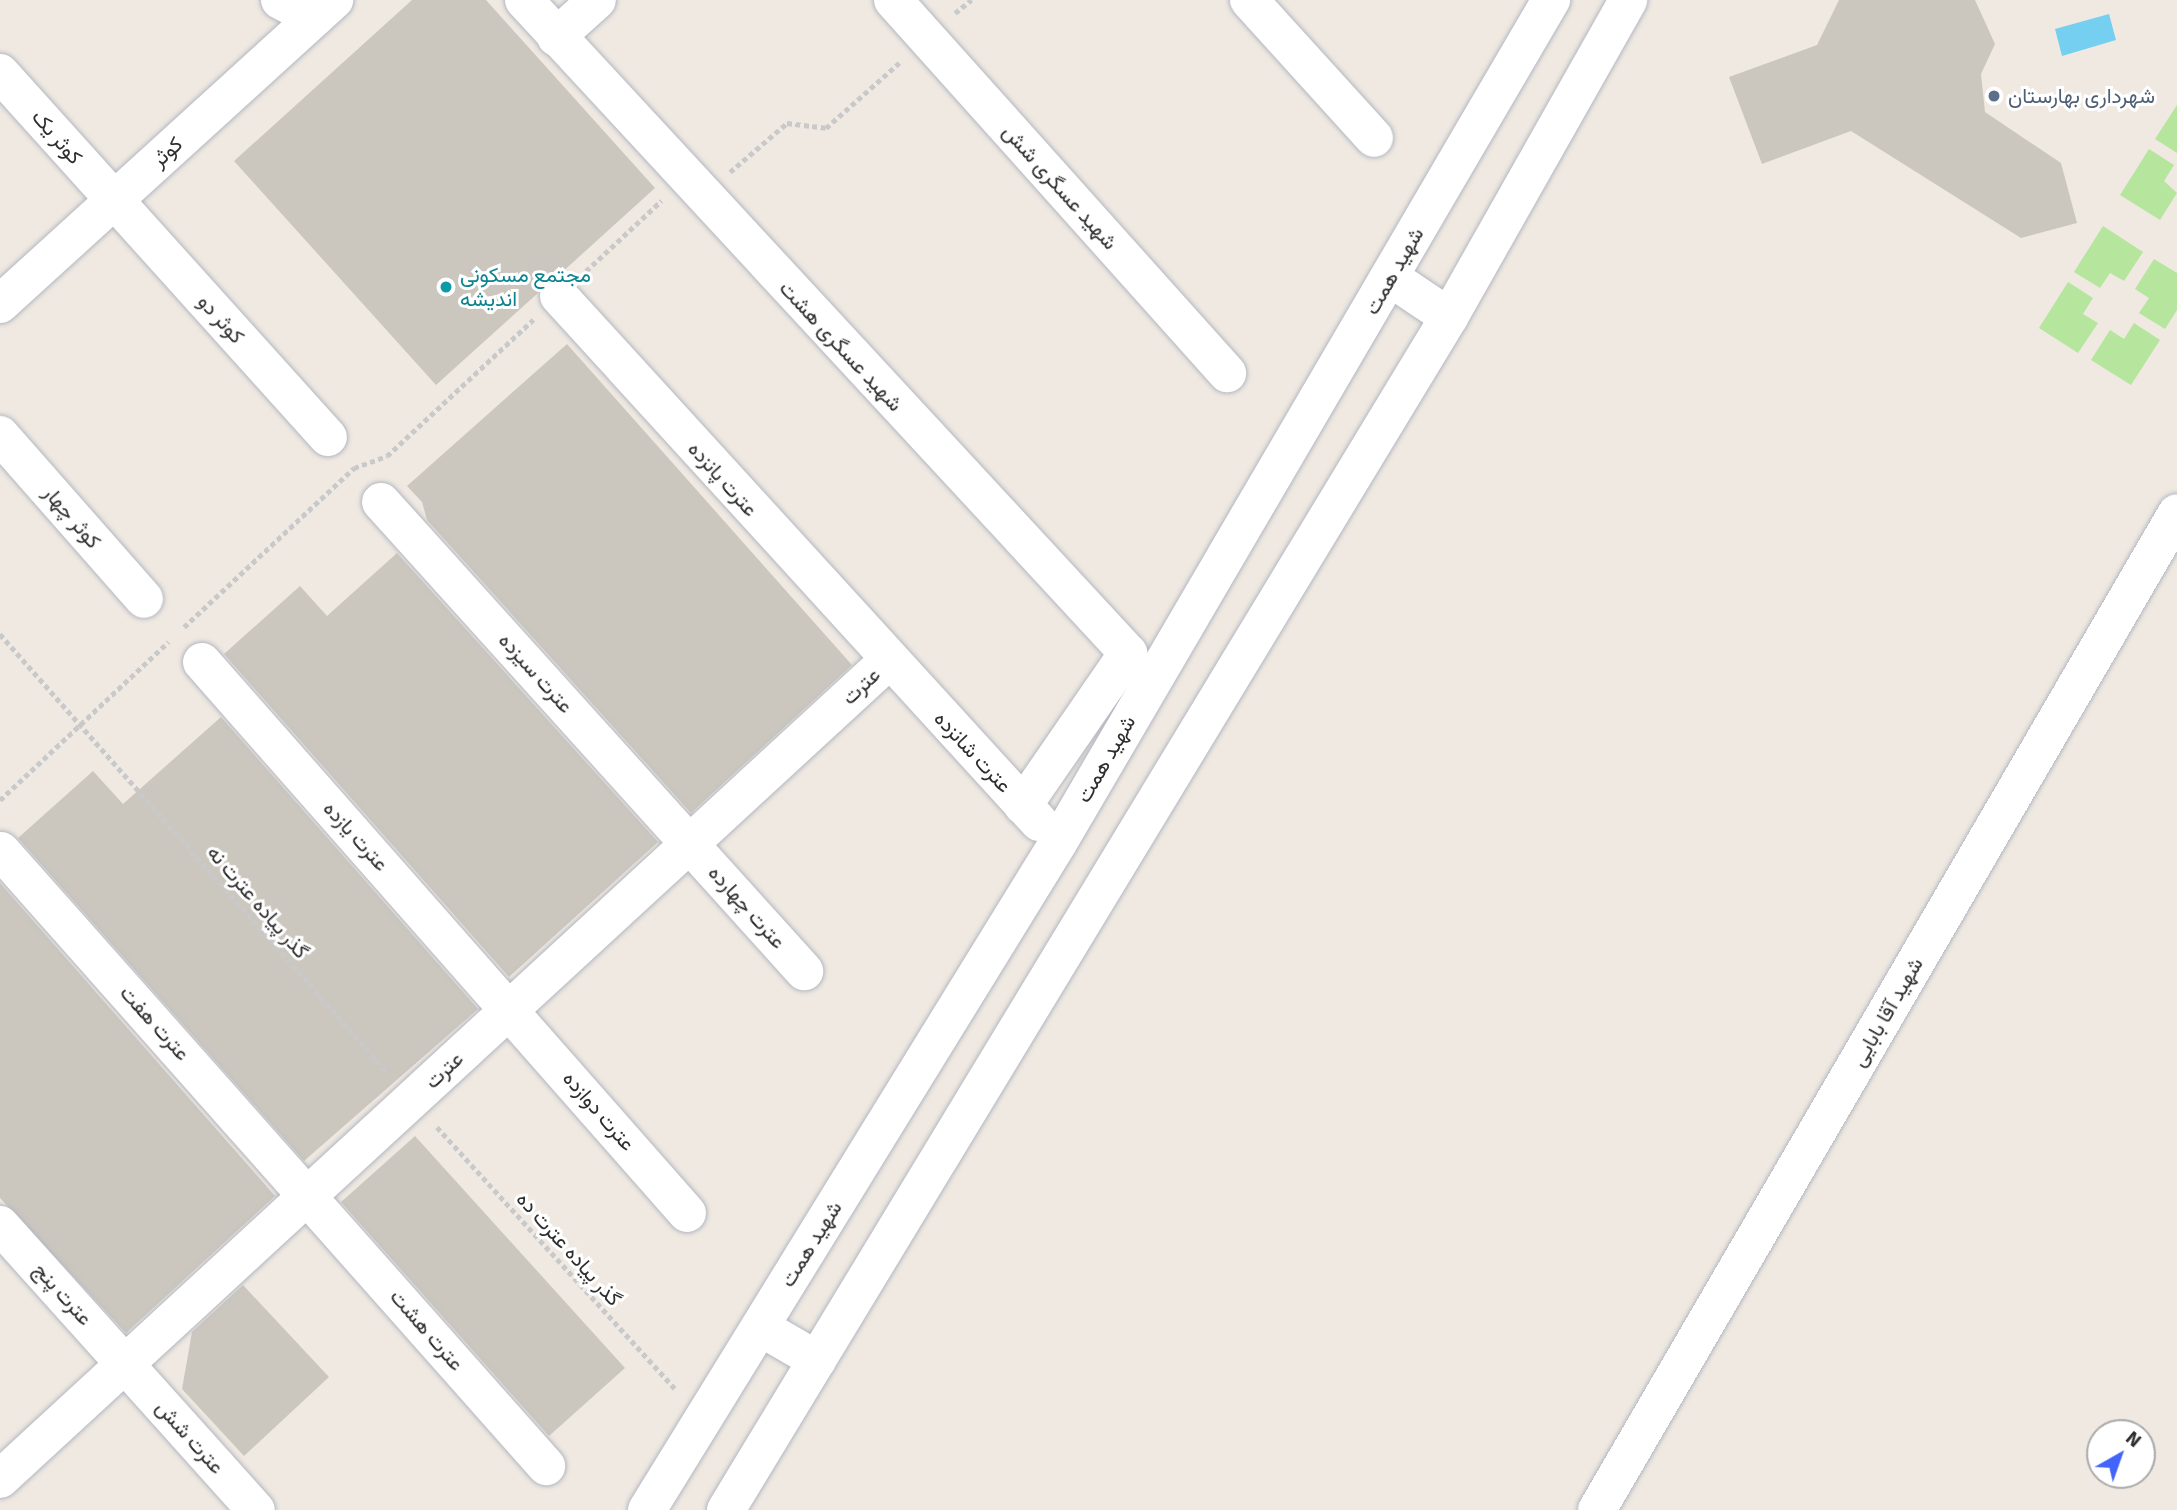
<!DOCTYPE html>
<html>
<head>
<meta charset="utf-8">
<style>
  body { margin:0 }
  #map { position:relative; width:2177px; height:1510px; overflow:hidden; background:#efe9e1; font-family:Signika,Vazirmatn,sans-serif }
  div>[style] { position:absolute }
  .green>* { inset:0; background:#b6e59e }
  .water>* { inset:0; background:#75cff0 }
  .building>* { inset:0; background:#cbc7bf }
  .path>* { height:4.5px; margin-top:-2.25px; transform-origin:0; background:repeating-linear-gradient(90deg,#c9c9c9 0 5px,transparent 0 8.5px) }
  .roads { filter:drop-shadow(0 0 2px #b4b7c1) drop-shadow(0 0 2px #b4b7c1) }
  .minor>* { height:38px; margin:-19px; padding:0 19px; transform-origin:19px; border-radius:19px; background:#fff }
  .dots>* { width:19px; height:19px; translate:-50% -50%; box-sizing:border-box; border:4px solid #fff; border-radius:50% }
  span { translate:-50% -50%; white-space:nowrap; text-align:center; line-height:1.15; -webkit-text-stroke:6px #fff; paint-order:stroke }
  .service-label { font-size:21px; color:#4e5e75 }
  .left { translate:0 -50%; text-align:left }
  .street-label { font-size:21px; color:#2e2e2e }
  .culture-label { font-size:21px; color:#0d838f }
  .north { position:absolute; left:2086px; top:1419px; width:70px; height:70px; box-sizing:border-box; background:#fff; border:2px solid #ababab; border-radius:50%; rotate:40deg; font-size:19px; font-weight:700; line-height:28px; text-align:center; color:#2e2e2e }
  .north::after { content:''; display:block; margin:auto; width:24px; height:32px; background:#4264fb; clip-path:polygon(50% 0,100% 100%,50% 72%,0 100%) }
</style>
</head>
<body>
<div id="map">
  <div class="green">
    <i style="clip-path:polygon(2177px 105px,2177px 153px,2155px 139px)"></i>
    <i style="clip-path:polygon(2149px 149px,2174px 165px,2164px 181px,2177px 193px,2160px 220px,2120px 195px)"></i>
    <i style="clip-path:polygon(2103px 226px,2143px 252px,2124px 281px,2110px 273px,2100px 288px,2074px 272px)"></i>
    <i style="clip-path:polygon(2154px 259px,2177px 273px,2177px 310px,2165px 329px,2139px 313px,2149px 298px,2135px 289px)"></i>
    <i style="clip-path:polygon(2068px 282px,2093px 298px,2083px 314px,2098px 323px,2078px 353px,2039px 328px)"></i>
    <i style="clip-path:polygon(2134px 323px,2160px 340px,2131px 385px,2091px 360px,2110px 330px,2124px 339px)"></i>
  </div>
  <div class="water">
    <i style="clip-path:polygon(2109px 14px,2116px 40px,2062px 56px,2055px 29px)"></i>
  </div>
  <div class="building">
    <i style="clip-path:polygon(412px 0,486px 0,655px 188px,559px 275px,545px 279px,538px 293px,436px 385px,234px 161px)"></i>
    <i style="clip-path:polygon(1839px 0,1975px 0,1995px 44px,1981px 74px,1985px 112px,2061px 163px,2077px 223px,2021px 238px,1851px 131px,1762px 164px,1729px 77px,1817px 45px)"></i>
    <i style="clip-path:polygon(567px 344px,852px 665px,691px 813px,427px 520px,422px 502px,407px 486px)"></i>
    <i style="clip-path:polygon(397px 553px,658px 842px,509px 977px,224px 654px,300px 586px,327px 616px)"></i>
    <i style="clip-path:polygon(221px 717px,478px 1009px,304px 1161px,18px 838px,93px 771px,123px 804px)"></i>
    <i style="clip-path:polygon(0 883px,275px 1196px,126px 1333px,0 1198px)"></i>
    <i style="clip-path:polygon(415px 1136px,625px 1368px,549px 1436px,341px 1202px)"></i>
    <i style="clip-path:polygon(243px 1285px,329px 1377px,244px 1456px,182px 1389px,192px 1332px)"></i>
  </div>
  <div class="path">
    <i style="left:955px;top:13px;width:21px;rotate:-39deg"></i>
    <i style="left:730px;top:172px;width:75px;rotate:-40.7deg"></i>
    <i style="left:787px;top:123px;width:39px;rotate:7deg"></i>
    <i style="left:826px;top:128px;width:98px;rotate:-41.7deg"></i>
    <i style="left:586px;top:271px;width:103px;rotate:-43deg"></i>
    <i style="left:184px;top:627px;width:233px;rotate:-43.1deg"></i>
    <i style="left:354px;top:468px;width:35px;rotate:-20deg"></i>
    <i style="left:387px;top:456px;width:200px;rotate:-43deg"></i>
    <i style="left:0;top:634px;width:583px;rotate:48.55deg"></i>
    <i style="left:0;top:800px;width:231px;rotate:-43.2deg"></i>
    <i style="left:437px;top:1127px;width:355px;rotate:47.7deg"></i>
  </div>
  <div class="roads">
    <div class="minor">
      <i style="left:280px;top:0;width:38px;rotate:28deg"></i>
      <i style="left:314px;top:18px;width:19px;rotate:-111deg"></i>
      <i style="left:524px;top:0;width:890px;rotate:47.23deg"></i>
      <i style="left:1128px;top:653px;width:185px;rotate:124.6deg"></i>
      <i style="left:893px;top:0;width:501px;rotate:48.16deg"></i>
      <i style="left:1249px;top:0;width:186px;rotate:47.8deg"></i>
      <i style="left:556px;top:37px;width:55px;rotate:-42.1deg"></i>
      <i style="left:0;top:73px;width:490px;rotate:48deg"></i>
      <i style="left:1391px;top:278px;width:70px;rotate:33.9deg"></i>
      <i style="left:559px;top:296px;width:712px;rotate:47.62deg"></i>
      <i style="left:0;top:304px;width:452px;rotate:-42.3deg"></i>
      <i style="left:0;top:435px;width:218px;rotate:48.7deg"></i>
      <i style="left:381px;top:502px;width:632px;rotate:47.95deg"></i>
      <i style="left:202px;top:662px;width:734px;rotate:48.65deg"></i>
      <i style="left:1px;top:851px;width:822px;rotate:48.45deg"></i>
      <i style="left:0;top:1225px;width:383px;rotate:48.1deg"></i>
      <i style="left:760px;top:1327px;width:66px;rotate:30.1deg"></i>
      <i style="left:0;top:1479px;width:1207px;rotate:-42.65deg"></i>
      <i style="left:647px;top:1510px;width:783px;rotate:-58.36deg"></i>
      <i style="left:1058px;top:843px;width:977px;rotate:-59.68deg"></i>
      <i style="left:726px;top:1510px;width:1395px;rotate:-58.78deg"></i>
      <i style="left:1449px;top:317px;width:364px;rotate:-60.5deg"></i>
      <i style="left:1597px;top:1510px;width:1153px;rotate:-59.81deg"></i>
    </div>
  </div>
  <div class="dots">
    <i style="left:1994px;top:96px;background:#5c6f8a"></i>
    <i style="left:446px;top:287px;background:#0f9aa8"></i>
  </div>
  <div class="service-label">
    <span class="left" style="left:2008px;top:96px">شهرداری بهارستان</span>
  </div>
  <div class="street-label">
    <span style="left:57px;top:137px;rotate:49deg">کوثر یک</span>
    <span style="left:167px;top:152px;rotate:-42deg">کوثر</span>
    <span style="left:1060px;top:187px;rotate:48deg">شهید عسگری شش</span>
    <span style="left:1394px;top:271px;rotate:-60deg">شهید همت</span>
    <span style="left:221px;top:319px;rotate:48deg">کوثر دو</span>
    <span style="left:841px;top:346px;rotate:47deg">شهید عسگری هشت</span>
    <span style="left:723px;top:479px;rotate:48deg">عترت پانزده</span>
    <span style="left:72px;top:517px;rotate:49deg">کوثر چهار</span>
    <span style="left:536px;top:673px;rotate:48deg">عترت سیزده</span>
    <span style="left:861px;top:686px;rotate:-43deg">عترت</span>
    <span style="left:973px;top:752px;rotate:47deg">عترت شانزده</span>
    <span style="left:1106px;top:759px;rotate:-60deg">شهید همت</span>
    <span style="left:356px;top:836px;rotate:48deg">عترت یازده</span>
    <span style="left:258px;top:902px;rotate:49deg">گذر پیاده عترت نه</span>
    <span style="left:747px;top:907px;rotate:48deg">عترت چهارده</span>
    <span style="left:1887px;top:1012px;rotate:-60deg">شهید آقا بابایی</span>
    <span style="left:155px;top:1023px;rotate:48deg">عترت هفت</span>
    <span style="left:444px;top:1070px;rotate:-43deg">عترت</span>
    <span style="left:599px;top:1111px;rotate:49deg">عترت دوازده</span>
    <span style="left:811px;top:1244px;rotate:-58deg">شهید همت</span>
    <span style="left:569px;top:1249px;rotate:48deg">گذر پیاده عترت ده</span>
    <span style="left:63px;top:1294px;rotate:48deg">عترت پنج</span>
    <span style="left:427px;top:1330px;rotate:49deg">عترت هشت</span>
    <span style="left:190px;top:1437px;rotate:48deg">عترت شش</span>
  </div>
  <div class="culture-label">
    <span class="left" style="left:460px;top:287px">مجتمع مسکونی<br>اندیشه</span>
  </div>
  <div class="north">N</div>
</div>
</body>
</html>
